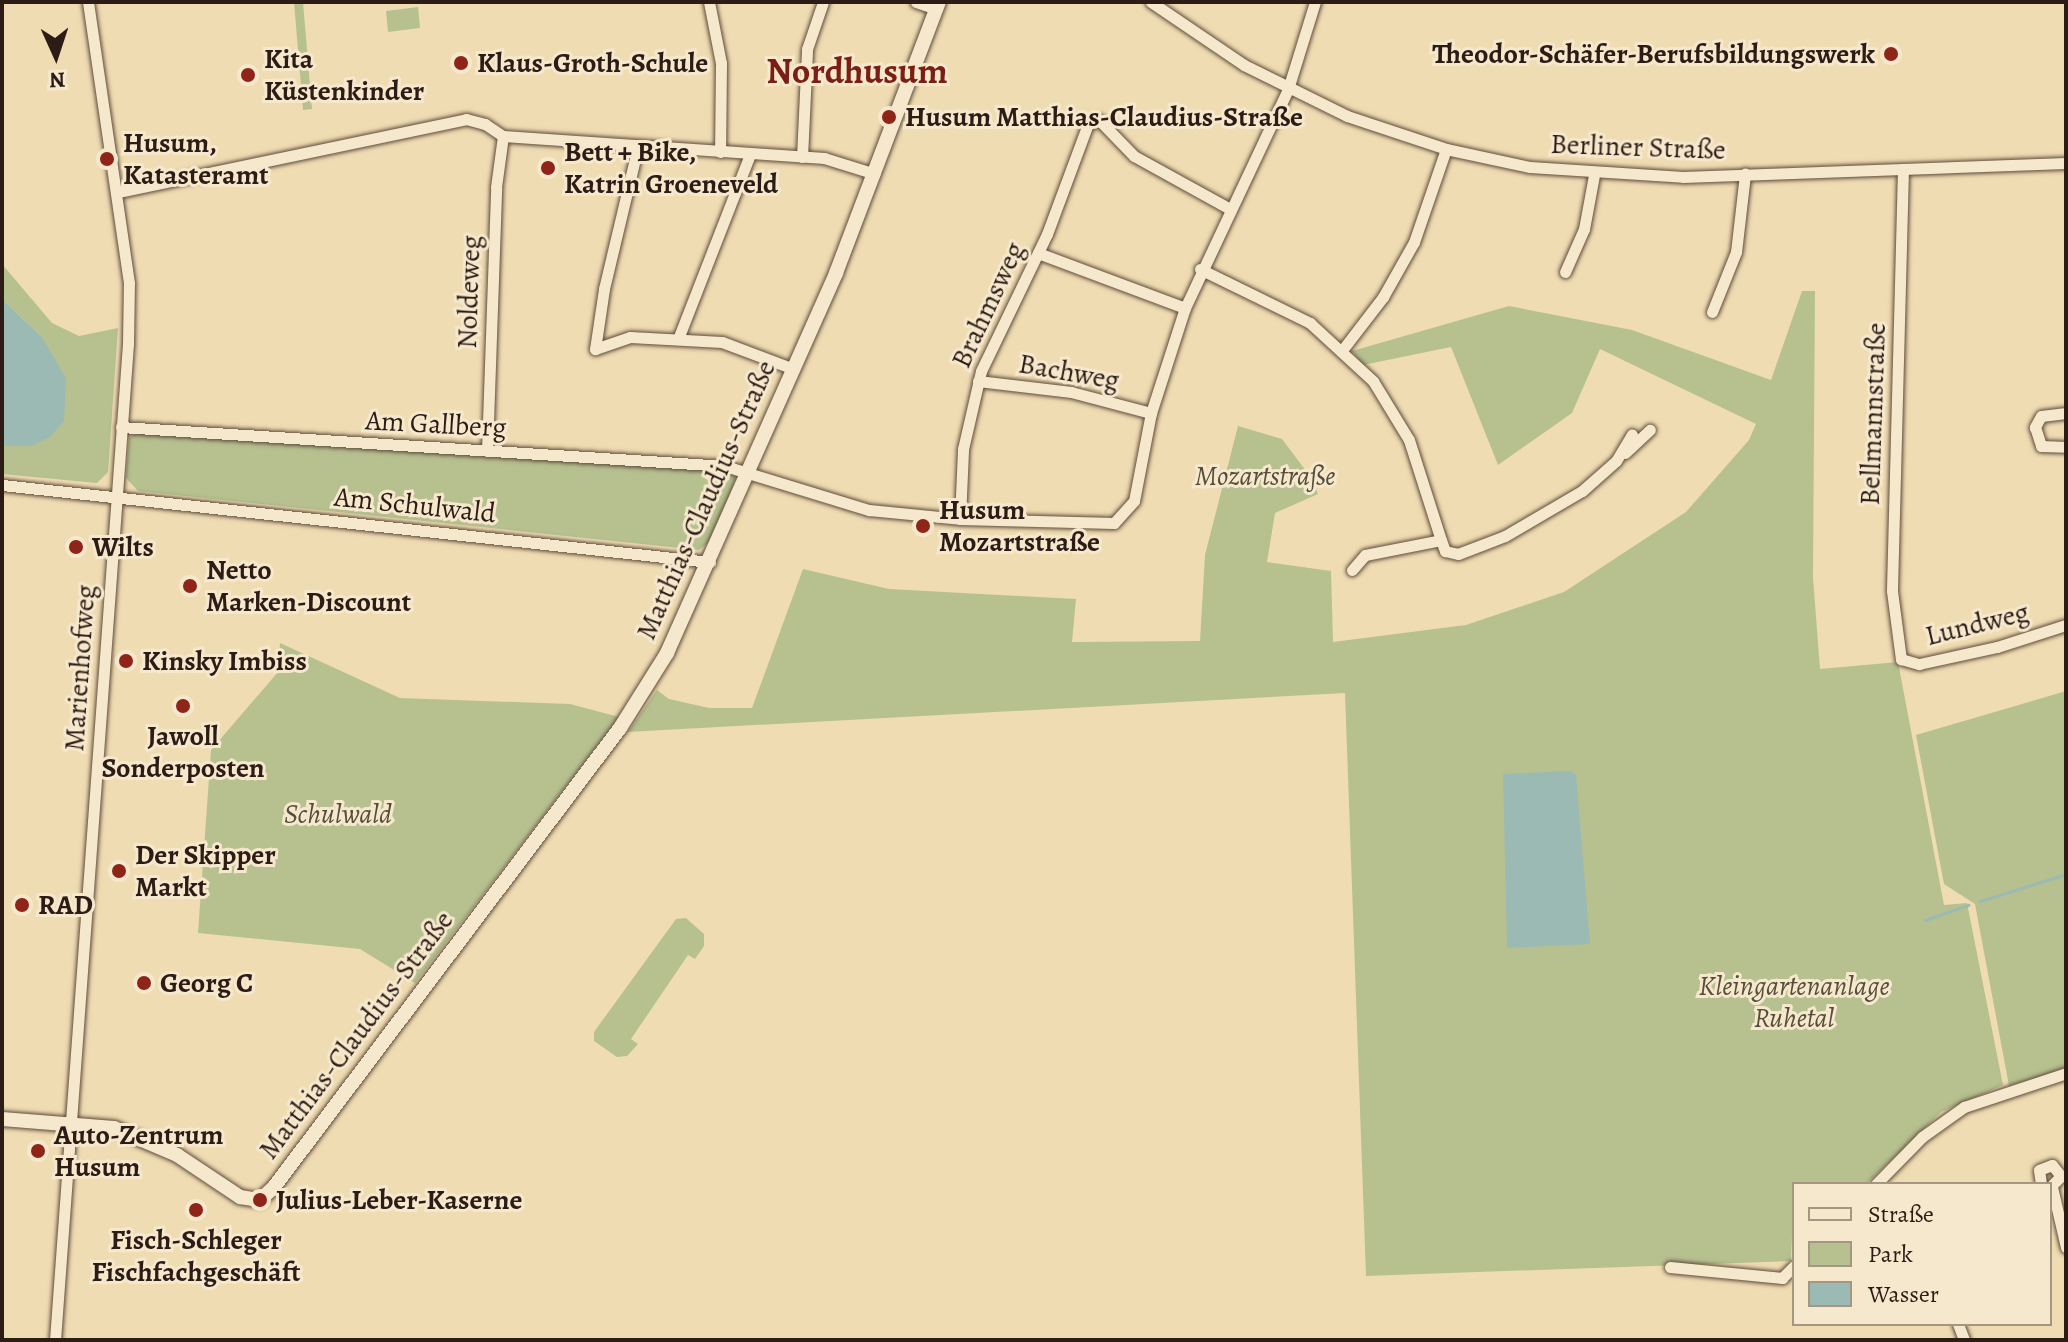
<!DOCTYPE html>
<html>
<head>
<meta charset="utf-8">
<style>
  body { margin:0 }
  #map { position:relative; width:2068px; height:1342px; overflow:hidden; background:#f0dcb2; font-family:Alegreya,serif }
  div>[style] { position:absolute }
  .green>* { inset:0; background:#b6c18f }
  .water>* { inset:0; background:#9cbab4 }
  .stream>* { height:3px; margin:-1.5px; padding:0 1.5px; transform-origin:1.5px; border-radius:1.5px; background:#9cbab4 }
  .roads { filter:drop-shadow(0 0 2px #5e4c3c) drop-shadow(0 0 2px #5e4c3c) }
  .minor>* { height:11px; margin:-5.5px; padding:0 5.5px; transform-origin:5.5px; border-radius:5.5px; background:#f5e8cd }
  .tertiary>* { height:14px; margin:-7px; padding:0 7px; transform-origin:7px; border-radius:7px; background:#f5e8cd }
  .dots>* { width:22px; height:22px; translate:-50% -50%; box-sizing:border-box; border:4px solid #f5e8cd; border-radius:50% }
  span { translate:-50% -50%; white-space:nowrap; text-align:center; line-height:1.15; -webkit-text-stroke:6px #f5e8cd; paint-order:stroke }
  .poi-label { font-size:28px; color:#2d1c15; font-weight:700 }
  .right { translate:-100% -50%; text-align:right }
  .left { translate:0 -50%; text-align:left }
  .street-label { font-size:28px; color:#2d1c15 }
  .park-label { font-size:28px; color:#564e3a; font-style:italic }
  .district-label { font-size:36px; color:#7a1f14; font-weight:700 }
  .frame { position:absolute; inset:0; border:4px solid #2d1c15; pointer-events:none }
  .legend { position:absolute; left:1792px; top:1182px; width:260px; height:144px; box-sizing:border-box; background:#f5e8cd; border:2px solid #a59683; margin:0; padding:10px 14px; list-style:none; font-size:24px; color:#2d1c15 }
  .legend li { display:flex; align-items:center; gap:16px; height:40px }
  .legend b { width:40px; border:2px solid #a59683 }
  .north { position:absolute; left:16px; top:16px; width:80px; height:80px; -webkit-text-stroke:6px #f5e8cd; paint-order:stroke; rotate:177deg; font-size:22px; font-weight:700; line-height:32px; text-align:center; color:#2d1c15 }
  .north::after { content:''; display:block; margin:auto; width:28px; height:36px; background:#2d1c15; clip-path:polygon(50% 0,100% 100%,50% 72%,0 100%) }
</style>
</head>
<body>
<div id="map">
  <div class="green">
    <i style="clip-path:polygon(294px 2px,303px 2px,312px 109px,303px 110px)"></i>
    <i style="clip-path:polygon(418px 7px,420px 28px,388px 32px,386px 11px)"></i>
    <i style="clip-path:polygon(2px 264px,52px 323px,79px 336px,118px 328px,108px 472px,97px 483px,2px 474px,2px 446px,32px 446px,41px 336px,2px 299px)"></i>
    <i style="clip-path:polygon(1802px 291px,1815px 291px,1813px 577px,1820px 669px,1898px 662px,1944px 905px,1967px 903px,2003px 1085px,1941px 1112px,1866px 1184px,1794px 1184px,1791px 1261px,1366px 1276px,1345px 693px,628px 732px,657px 690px,669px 699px,709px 708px,752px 708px,803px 569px,889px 589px,1076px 599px,1072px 642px,1200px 641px,1205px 555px,1238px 426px,1282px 439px,1312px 479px,1318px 494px,1275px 513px,1267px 562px,1331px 571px,1333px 642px,1466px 625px,1564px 592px,1686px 512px,1749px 440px,1756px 424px,1600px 349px,1572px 413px,1498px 465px,1451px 347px,1363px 365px,1352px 351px,1509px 306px,1632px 330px,1771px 380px)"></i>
    <i style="clip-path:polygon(143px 429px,730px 469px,736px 479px,710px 541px,699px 550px,138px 491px,126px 478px,129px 438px)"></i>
    <i style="clip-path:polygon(280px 643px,400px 698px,570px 704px,619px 717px,415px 983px,360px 949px,198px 933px,211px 750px,278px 672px)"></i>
    <i style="clip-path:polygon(2066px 691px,2066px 1069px,2009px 1086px,1975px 904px,1944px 884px,1916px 735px)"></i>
    <i style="clip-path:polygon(686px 918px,704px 934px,704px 946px,695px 959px,688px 955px,631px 1039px,638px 1044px,627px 1056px,617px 1057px,594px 1041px,594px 1032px,676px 919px)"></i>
  </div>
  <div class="water">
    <i style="clip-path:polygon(2px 299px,41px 336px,66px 378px,64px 421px,50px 437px,32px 446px,2px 446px)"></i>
    <i style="clip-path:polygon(1571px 771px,1576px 775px,1590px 944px,1507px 948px,1503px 774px)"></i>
  </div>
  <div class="stream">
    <i style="left:1980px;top:901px;width:90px;rotate:-17.4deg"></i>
    <i style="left:1925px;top:920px;width:46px;rotate:-19.2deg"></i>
  </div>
  <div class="roads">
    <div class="minor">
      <i style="left:709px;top:2px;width:62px;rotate:78.9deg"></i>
      <i style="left:721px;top:63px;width:89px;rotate:90.6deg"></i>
      <i style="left:916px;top:2px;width:21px;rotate:19deg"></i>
      <i style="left:1151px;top:2px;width:112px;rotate:34.1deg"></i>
      <i style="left:1244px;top:65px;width:115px;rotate:26.3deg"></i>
      <i style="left:1347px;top:116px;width:104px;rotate:18.4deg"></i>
      <i style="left:1446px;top:149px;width:86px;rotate:12.1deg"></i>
      <i style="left:1530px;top:167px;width:153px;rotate:3.7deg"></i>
      <i style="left:1683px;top:177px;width:383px;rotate:-2.1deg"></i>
      <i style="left:638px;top:146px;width:147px;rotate:103.4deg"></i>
      <i style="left:604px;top:289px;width:61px;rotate:98.5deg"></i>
      <i style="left:595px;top:349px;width:37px;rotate:-19deg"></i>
      <i style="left:630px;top:337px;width:92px;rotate:3.1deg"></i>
      <i style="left:722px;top:342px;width:77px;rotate:20.6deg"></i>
      <i style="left:802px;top:157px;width:108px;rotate:-87.3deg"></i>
      <i style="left:807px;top:49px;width:50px;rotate:-71.2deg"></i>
      <i style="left:1903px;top:169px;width:422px;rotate:91.5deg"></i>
      <i style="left:1892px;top:591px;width:69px;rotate:82.5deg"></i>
      <i style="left:1901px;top:659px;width:19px;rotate:16deg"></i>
      <i style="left:1919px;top:664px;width:80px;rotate:-12.3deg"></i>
      <i style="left:1997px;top:647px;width:72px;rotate:-17.7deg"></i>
      <i style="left:118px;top:192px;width:356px;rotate:-11.8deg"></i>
      <i style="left:466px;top:119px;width:20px;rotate:15deg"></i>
      <i style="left:485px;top:124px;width:22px;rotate:34deg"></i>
      <i style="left:503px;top:136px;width:322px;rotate:3.9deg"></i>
      <i style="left:824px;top:158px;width:53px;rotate:17.4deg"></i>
      <i style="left:1038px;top:253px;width:157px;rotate:20.5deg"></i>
      <i style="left:1200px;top:269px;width:123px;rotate:26.1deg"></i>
      <i style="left:1310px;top:323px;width:86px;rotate:42.6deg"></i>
      <i style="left:1373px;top:381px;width:69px;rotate:58.6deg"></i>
      <i style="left:1409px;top:440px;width:105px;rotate:72.3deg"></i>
      <i style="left:1565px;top:272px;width:47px;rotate:-66.2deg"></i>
      <i style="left:1584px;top:229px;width:55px;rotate:-79.5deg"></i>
      <i style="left:1712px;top:312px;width:65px;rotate:-68.2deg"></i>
      <i style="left:1736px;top:252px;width:79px;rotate:-83.4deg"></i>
      <i style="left:678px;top:339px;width:199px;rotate:-68.7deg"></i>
      <i style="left:1343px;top:349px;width:66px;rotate:-52.4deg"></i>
      <i style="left:1383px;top:297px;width:63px;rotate:-60.6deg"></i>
      <i style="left:1414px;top:242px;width:98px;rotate:-71deg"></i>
      <i style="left:978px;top:381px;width:94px;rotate:6.7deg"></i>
      <i style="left:1071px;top:392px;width:83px;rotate:14.7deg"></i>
      <i style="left:2066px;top:413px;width:25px;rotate:173deg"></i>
      <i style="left:2041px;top:416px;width:13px;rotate:119deg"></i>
      <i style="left:2035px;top:427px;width:20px;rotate:72deg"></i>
      <i style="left:2041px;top:446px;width:25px;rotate:2deg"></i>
      <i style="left:121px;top:427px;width:605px;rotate:3.69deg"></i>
      <i style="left:725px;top:466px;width:151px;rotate:17deg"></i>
      <i style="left:869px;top:510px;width:91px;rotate:5.6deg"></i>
      <i style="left:960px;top:519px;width:154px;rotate:1.5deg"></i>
      <i style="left:1114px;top:523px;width:30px;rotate:-48deg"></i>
      <i style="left:1134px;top:501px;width:90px;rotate:-79.1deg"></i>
      <i style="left:1151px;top:413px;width:110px;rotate:-72.1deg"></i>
      <i style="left:1185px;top:308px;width:242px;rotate:-64.8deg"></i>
      <i style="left:1288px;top:89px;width:91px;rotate:-72.8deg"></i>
      <i style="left:487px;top:451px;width:264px;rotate:-88deg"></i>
      <i style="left:496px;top:187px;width:51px;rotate:-82.2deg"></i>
      <i style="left:1625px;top:453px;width:34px;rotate:-43deg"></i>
      <i style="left:2px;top:485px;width:712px;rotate:6.21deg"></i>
      <i style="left:960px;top:519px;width:70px;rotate:-87.5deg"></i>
      <i style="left:963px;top:449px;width:80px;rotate:-77deg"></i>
      <i style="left:981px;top:371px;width:152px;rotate:-64.3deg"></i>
      <i style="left:1047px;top:234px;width:117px;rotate:-69.6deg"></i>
      <i style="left:1088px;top:124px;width:12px;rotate:-20deg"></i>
      <i style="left:1099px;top:120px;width:50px;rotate:45.8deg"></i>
      <i style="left:1134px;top:156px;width:110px;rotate:28.9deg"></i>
      <i style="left:1352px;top:570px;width:20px;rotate:-49deg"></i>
      <i style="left:1365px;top:555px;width:77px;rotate:-11.2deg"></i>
      <i style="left:1441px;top:540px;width:12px;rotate:70deg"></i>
      <i style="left:1445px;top:551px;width:13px;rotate:13deg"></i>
      <i style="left:1458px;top:554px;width:50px;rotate:-21deg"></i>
      <i style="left:1505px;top:536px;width:89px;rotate:-30.3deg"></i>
      <i style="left:1582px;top:491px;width:45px;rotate:-41.4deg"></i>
      <i style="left:1616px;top:461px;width:31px;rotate:-59deg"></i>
      <i style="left:1876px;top:1184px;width:66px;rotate:-45.6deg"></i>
      <i style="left:1922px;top:1137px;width:52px;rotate:-35.5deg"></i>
      <i style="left:1964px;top:1107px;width:108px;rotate:-18.4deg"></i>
      <i style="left:2041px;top:1184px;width:14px;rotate:-98deg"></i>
      <i style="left:2039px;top:1170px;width:14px;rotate:-21deg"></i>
      <i style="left:2052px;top:1165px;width:14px;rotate:51deg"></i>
      <i style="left:2061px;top:1176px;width:16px;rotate:135deg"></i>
      <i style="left:2052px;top:1187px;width:62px;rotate:76.9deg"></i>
      <i style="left:1670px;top:1267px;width:113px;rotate:5.6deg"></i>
      <i style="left:1782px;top:1278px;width:17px;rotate:-45deg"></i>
      <i style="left:1958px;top:1324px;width:17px;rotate:69deg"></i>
      <i style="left:55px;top:1340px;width:999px;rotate:-85.81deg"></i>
      <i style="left:128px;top:344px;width:61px;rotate:-89.1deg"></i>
      <i style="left:129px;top:283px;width:284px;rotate:-98.3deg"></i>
    </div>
    <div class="tertiary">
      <i style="left:2px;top:1119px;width:112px;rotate:4.6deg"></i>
      <i style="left:114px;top:1128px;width:69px;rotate:23.2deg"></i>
      <i style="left:177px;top:1155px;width:76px;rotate:33.7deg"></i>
      <i style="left:240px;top:1197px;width:20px;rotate:9deg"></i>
      <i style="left:260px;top:1200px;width:19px;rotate:-43deg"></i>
      <i style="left:274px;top:1187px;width:575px;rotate:-52.99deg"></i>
      <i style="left:620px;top:728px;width:89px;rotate:-57.9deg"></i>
      <i style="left:667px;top:653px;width:416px;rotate:-66deg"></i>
      <i style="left:836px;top:273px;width:290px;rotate:-69.2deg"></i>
    </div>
  </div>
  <div class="dots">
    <i style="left:1891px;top:54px;background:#8f2418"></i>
    <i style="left:461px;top:63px;background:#8f2418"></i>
    <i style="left:248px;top:75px;background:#8f2418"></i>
    <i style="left:889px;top:117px;background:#8f2418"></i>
    <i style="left:107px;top:159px;background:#8f2418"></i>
    <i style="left:548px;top:168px;background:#8f2418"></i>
    <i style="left:923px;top:526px;background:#8f2418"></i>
    <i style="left:76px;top:547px;background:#8f2418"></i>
    <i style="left:190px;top:586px;background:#8f2418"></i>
    <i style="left:126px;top:661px;background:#8f2418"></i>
    <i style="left:183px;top:706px;background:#8f2418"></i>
    <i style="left:119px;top:871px;background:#8f2418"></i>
    <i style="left:22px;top:905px;background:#8f2418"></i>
    <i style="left:144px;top:983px;background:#8f2418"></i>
    <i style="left:38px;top:1151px;background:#8f2418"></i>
    <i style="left:260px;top:1200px;background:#8f2418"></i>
    <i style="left:196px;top:1210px;background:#8f2418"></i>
  </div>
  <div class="poi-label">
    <span class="right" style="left:1875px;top:54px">Theodor-Schäfer-Berufsbildungswerk</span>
    <span class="left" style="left:264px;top:75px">Kita<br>Küstenkinder</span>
    <span class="left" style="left:477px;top:63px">Klaus-Groth-Schule</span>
    <span class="left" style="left:905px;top:117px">Husum Matthias-Claudius-Straße</span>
    <span class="left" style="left:123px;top:159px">Husum,<br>Katasteramt</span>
    <span class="left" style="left:564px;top:168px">Bett + Bike,<br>Katrin Groeneveld</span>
    <span class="left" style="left:939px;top:526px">Husum<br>Mozartstraße</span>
    <span class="left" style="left:92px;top:547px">Wilts</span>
    <span class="left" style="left:206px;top:586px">Netto<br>Marken-Discount</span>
    <span class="left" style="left:142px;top:661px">Kinsky Imbiss</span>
    <span style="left:183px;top:752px">Jawoll<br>Sonderposten</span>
    <span class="left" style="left:135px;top:871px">Der Skipper<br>Markt</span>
    <span class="left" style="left:38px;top:905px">RAD</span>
    <span class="left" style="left:160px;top:983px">Georg C</span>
    <span class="left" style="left:54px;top:1151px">Auto-Zentrum<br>Husum</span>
    <span class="left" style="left:276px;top:1200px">Julius-Leber-Kaserne</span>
    <span style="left:196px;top:1256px">Fisch-Schleger<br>Fischfachgeschäft</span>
  </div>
  <div class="street-label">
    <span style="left:1638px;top:147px;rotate:2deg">Berliner Straße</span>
    <span style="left:469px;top:292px;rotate:-88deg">Noldeweg</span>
    <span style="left:988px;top:305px;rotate:-65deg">Brahmsweg</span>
    <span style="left:1069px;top:372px;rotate:10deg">Bachweg</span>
    <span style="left:1873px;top:414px;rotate:-88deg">Bellmannstraße</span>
    <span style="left:436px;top:424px;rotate:3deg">Am Gallberg</span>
    <span style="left:706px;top:500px;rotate:-66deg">Matthias-Claudius-Straße</span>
    <span style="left:415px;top:505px;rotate:6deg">Am Schulwald</span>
    <span style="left:1977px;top:624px;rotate:-14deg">Lundweg</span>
    <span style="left:80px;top:668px;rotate:-86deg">Marienhofweg</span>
    <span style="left:356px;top:1035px;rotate:-53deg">Matthias-Claudius-Straße</span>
  </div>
  <div class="park-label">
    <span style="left:1265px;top:476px">Mozartstraße</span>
    <span style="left:338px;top:814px">Schulwald</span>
    <span style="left:1794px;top:1002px">Kleingartenanlage<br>Ruhetal</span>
  </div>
  <div class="district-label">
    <span style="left:857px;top:71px">Nordhusum</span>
  </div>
  <div class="frame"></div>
  <ul class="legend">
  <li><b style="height:10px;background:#f5e8cd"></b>Straße</li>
  <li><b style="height:22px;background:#b6c18f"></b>Park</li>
  <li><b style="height:22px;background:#9cbab4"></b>Wasser</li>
  </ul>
  <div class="north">N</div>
</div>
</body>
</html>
